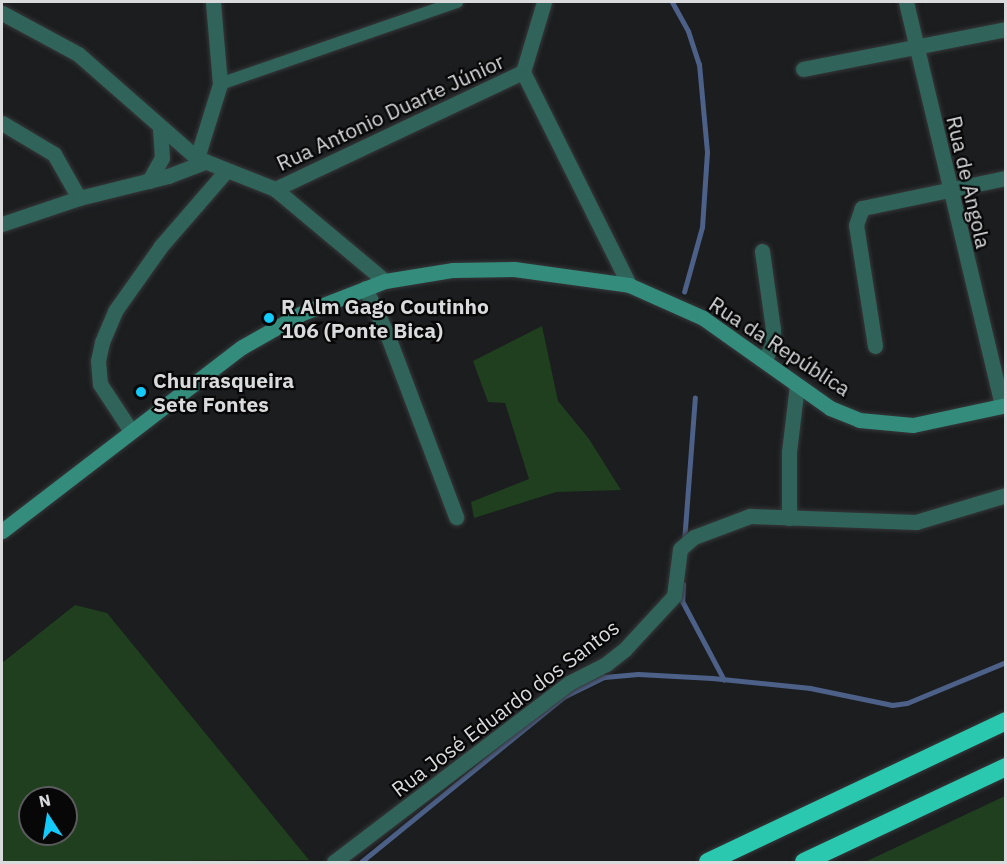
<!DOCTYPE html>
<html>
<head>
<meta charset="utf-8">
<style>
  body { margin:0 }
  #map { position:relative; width:1007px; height:864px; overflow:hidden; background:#1b1d1f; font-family:"IBM Plex Sans",sans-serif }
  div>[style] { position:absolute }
  .green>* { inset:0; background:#1f3f1f }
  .stream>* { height:5px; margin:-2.5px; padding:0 2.5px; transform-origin:2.5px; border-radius:2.5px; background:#4c6088 }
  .roads { filter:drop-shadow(0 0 2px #363739) drop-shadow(0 0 2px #363739) }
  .pedestrian>* { height:12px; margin:-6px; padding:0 6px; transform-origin:6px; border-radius:6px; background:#30645a }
  .minor>* { height:15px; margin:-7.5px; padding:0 7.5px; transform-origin:7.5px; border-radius:7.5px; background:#30645a }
  .secondary>* { height:15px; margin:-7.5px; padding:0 7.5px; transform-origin:7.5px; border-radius:7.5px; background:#338c7c }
  .motorway>* { height:18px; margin:-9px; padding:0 9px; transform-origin:9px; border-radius:9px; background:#29c8af }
  .dots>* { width:16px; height:16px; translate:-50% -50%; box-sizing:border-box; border:3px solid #070708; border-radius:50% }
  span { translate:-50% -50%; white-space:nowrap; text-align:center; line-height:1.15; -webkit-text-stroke:4.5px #070708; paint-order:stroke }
  .street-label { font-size:21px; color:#d9dadc }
  .poi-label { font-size:21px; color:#d9dadc; font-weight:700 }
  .left { translate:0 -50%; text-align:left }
  .frame { position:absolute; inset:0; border:3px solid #d9dadc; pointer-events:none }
  .north { position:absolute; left:18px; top:786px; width:60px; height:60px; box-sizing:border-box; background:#070708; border:2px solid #5b5b5d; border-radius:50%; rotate:348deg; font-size:16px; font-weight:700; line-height:24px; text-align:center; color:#d9dadc }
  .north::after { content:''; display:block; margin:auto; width:21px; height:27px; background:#14cafb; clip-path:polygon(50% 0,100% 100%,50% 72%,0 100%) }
</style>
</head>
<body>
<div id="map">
  <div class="green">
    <i style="clip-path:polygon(542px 326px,558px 401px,589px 439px,621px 490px,556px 492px,474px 518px,471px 502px,529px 479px,505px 403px,488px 402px,473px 361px)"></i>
    <i style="clip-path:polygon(evenodd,75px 605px,107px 613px,309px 860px,2px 862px,2px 663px,75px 605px,30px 798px,66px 798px,66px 834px,30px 834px,30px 798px)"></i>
    <i style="clip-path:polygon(1005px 796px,1005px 862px,865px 862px)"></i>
  </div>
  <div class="stream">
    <i style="left:672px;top:2px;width:33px;rotate:61deg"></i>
    <i style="left:688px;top:31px;width:35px;rotate:72deg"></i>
    <i style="left:699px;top:64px;width:88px;rotate:84.8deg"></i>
    <i style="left:707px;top:152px;width:75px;rotate:93.8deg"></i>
    <i style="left:702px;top:227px;width:67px;rotate:105.5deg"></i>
    <i style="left:684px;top:542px;width:145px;rotate:-85.7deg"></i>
    <i style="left:683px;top:584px;width:17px;rotate:93deg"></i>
    <i style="left:682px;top:601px;width:89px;rotate:62deg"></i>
    <i style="left:361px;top:862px;width:261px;rotate:-39.2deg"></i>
    <i style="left:563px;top:697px;width:46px;rotate:-26deg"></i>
    <i style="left:604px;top:677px;width:34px;rotate:-5deg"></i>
    <i style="left:638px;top:674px;width:74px;rotate:3.1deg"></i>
    <i style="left:712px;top:678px;width:99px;rotate:5.8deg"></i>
    <i style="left:810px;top:688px;width:84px;rotate:11.7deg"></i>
    <i style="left:892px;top:705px;width:15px;rotate:-8deg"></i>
    <i style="left:907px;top:703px;width:107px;rotate:-22.5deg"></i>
  </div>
  <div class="roads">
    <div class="pedestrian">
      <i style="left:220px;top:84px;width:251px;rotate:-19.1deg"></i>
    </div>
    <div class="minor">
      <i style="left:544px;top:2px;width:73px;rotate:106.7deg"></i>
      <i style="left:523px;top:72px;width:238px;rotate:63.5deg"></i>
      <i style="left:906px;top:2px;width:415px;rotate:76.6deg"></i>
      <i style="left:2px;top:13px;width:86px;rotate:28.3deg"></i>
      <i style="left:78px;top:54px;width:158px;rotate:41.2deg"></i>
      <i style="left:197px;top:158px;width:84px;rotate:21.7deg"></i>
      <i style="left:275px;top:189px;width:143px;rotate:39.9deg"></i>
      <i style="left:803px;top:69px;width:207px;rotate:-11.1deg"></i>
      <i style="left:2px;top:123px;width:61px;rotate:30.8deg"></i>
      <i style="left:54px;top:154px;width:51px;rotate:60.4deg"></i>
      <i style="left:197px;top:158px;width:77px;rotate:-72.7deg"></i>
      <i style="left:220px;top:84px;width:82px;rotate:-94.9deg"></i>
      <i style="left:149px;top:181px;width:26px;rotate:-61deg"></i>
      <i style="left:162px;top:158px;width:29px;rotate:-94deg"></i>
      <i style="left:275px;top:189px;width:274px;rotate:-25.3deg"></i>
      <i style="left:2px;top:224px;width:81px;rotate:-18.7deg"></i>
      <i style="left:79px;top:198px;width:92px;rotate:-13.9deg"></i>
      <i style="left:168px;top:176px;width:40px;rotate:-21deg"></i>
      <i style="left:762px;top:251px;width:79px;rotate:82deg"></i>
      <i style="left:773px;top:329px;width:14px;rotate:90deg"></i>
      <i style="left:773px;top:343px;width:18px;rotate:117deg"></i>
      <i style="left:365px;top:288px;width:51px;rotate:64.4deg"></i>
      <i style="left:387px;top:334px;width:196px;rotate:69.3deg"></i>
      <i style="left:875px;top:346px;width:122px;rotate:-98.9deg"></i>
      <i style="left:856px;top:225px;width:18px;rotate:-71deg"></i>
      <i style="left:862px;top:208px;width:147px;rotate:-11.8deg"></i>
      <i style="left:131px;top:431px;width:56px;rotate:-123.4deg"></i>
      <i style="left:100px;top:384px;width:23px;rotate:-95deg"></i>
      <i style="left:98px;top:361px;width:19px;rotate:-78deg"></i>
      <i style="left:102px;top:342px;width:34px;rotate:-67deg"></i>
      <i style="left:115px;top:311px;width:80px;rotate:-54.7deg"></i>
      <i style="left:161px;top:246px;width:98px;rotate:-49.1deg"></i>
      <i style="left:789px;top:518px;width:66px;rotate:-90deg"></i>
      <i style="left:789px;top:452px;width:67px;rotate:-83.2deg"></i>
      <i style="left:334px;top:862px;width:295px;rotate:-37.3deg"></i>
      <i style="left:569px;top:683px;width:42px;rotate:-27.2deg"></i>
      <i style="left:606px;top:664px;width:24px;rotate:-38deg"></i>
      <i style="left:625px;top:649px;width:72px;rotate:-47.2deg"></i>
      <i style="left:674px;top:596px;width:47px;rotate:-82.7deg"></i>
      <i style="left:680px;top:549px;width:18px;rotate:-41deg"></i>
      <i style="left:694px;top:537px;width:60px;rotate:-20.6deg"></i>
      <i style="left:750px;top:516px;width:166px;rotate:2.1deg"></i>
      <i style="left:916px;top:522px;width:94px;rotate:-16.7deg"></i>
    </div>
    <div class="secondary">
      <i style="left:2px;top:531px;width:302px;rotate:-37.5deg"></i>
      <i style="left:242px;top:347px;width:67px;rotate:-29.6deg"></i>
      <i style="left:300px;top:314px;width:91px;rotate:-21.2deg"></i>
      <i style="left:385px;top:281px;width:69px;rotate:-9.2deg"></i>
      <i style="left:453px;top:270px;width:61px;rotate:-0.9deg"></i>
      <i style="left:514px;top:269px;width:116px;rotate:7.9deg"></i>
      <i style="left:629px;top:285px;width:81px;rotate:24deg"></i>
      <i style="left:703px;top:318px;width:156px;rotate:35.3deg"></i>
      <i style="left:830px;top:408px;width:31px;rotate:22deg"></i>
      <i style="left:859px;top:420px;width:54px;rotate:5.3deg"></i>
      <i style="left:913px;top:425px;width:95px;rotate:-12.1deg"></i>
    </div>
    <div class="motorway">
      <i style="left:708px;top:862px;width:330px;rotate:-25.3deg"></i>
      <i style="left:804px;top:862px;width:223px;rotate:-25.2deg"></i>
    </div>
  </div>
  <div class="dots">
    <i style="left:269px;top:318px;background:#14cafb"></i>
    <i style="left:141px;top:392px;background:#14cafb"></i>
  </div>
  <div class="street-label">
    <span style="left:390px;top:112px;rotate:-25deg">Rua Antonio Duarte Júnior</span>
    <span style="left:969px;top:182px;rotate:77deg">Rua de Angola</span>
    <span style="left:780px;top:346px;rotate:33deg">Rua da República</span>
    <span style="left:505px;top:708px;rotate:-37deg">Rua José Eduardo dos Santos</span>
  </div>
  <div class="poi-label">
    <span class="left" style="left:281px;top:318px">R Alm Gago Coutinho<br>106 (Ponte Bica)</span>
    <span class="left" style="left:153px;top:392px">Churrasqueira<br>Sete Fontes</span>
  </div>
  <div class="frame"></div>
  <div class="north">N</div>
</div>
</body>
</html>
